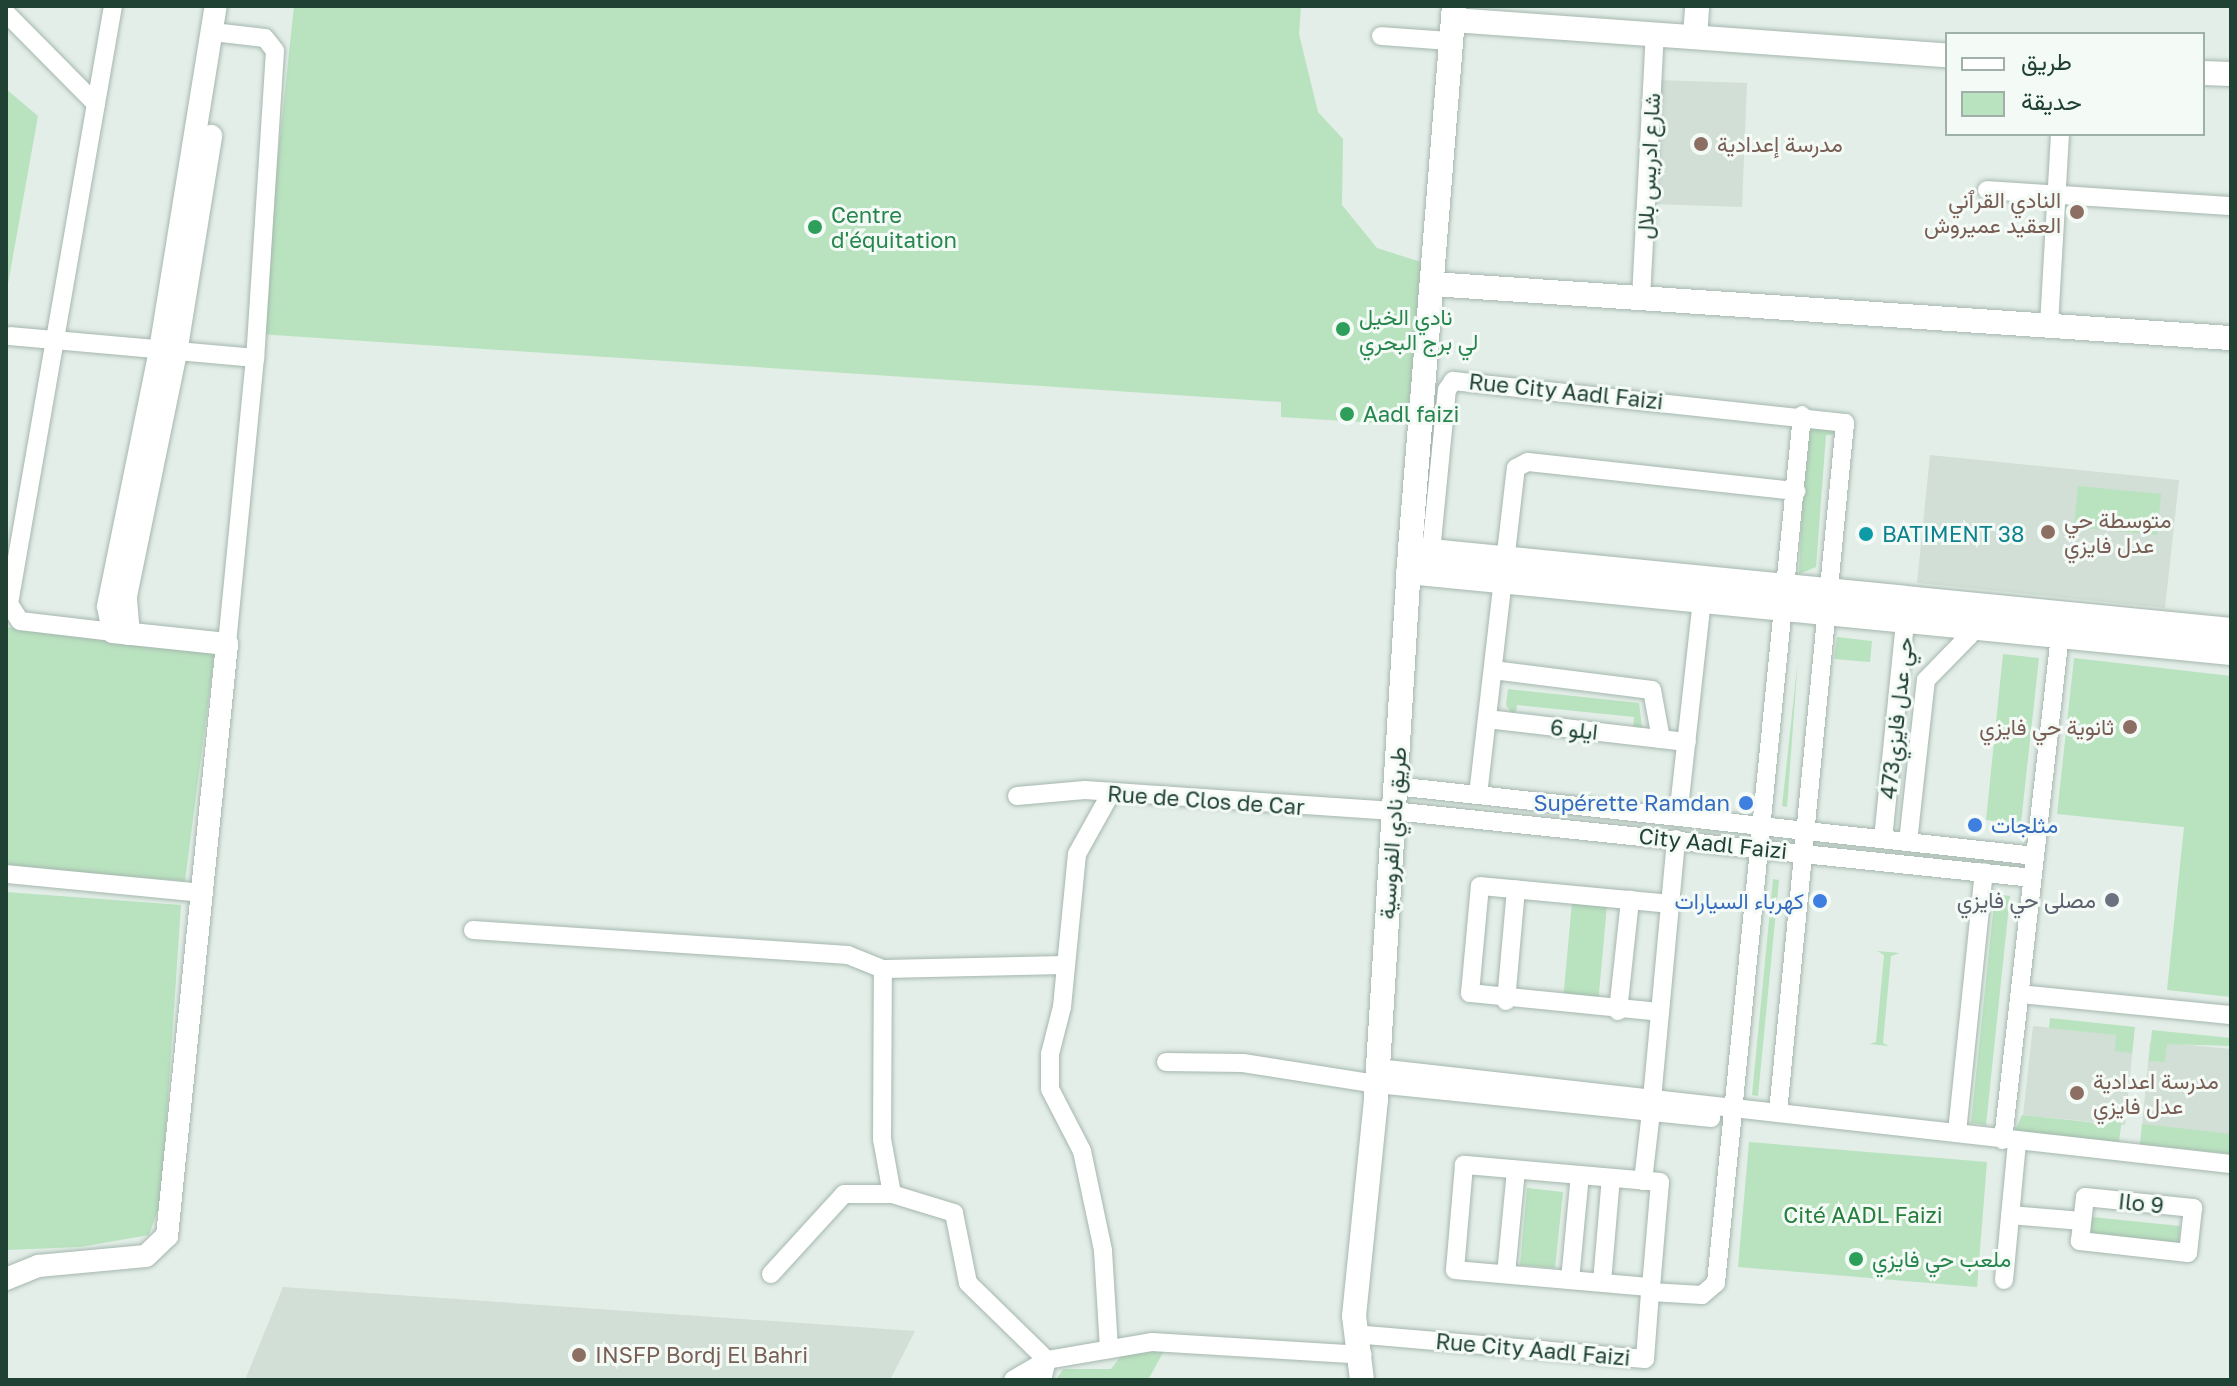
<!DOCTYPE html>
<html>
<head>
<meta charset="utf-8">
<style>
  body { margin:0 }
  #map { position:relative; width:2237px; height:1386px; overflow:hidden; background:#e3eee8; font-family:"Golos Text",Vazirmatn,sans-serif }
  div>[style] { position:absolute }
  .built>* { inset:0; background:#d1dfd6 }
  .green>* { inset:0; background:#b9e2bf }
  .roads { filter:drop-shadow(0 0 2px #a5b7ae) drop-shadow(0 0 2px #a5b7ae) }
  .minor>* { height:18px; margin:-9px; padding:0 9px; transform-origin:9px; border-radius:9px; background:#fff }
  .tertiary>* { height:22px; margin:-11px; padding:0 11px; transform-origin:11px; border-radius:11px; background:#fff }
  .secondary>* { height:24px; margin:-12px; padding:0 12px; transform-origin:12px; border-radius:12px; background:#fff }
  .dots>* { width:22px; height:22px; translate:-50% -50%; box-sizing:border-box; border:4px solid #f4faf6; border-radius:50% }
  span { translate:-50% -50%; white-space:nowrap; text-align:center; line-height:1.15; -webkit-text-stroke:6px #f4faf6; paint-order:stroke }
  .education-label { font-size:22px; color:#785e54 }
  .left { translate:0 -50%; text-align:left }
  .right { translate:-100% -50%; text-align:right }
  .street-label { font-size:22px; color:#204234 }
  .leisure-label { font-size:22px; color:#27864d }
  .culture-label { font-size:22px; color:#0d838f }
  .shop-label { font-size:22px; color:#366cbe }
  .worship-label { font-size:22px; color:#5b616d }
  .park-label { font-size:22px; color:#257e3c }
  .frame { position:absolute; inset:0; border:8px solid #204234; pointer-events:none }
  .legend { position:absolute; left:1945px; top:32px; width:260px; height:104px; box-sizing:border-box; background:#f4faf6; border:2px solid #9fb0a8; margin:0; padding:10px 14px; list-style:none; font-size:24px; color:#204234 }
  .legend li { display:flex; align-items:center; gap:16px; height:40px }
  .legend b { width:40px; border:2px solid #9fb0a8 }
</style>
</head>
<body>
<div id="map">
  <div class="built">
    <i style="clip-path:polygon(1659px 80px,1747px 83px,1742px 207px,1654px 204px)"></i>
    <i style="clip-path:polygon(1930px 455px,2179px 480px,2165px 608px,1917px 583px)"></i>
    <i style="clip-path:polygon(2033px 1026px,2134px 1036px,2125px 1125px,2023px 1115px)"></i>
    <i style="clip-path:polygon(2150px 1041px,2231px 1049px,2231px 1136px,2142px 1127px)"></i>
    <i style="clip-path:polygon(283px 1287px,915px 1331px,890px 1380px,245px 1380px)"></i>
  </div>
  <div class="green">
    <i style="clip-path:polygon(294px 6px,1301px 6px,1299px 34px,1318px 112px,1343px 139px,1342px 205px,1377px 248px,1427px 264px,1414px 411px,1407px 425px,1281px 417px,1281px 402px,259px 334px)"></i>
    <i style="clip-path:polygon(6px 89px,38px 116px,6px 295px)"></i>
    <i style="clip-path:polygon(1834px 424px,1839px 434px,1826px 435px,1816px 567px,1799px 574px,1806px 425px)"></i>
    <i style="clip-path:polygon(2078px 486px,2161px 494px,2157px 535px,2074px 527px)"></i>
    <i style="clip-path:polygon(6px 627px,215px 650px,185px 881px,6px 867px)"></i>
    <i style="clip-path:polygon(1837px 637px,1872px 641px,1870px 662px,1834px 659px)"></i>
    <i style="clip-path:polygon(2003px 654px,2039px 658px,2021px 823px,1986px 820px)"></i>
    <i style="clip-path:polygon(2074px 658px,2231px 676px,2231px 997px,2167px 990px,2184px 827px,2057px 814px)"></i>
    <i style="clip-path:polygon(1798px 659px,1787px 807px,1782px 806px)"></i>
    <i style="clip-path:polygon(1508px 689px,1639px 703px,1642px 728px,1633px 731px,1634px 717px,1517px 705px,1515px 718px,1506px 705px)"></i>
    <i style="clip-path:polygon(1773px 879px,1779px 880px,1758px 1096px,1752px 1095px)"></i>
    <i style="clip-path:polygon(6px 892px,181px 905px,161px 1201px,149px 1235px,80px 1247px,6px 1250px)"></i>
    <i style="clip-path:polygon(1995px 894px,2010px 896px,1986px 1125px,1971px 1123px)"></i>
    <i style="clip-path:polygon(1572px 902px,1607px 905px,1598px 1004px,1563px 1001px)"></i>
    <i style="clip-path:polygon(1877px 951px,1900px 953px,1891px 956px,1883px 1043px,1889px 1046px,1869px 1044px,1876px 1042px,1884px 955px)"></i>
    <i style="clip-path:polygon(2050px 1018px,2135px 1027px,2132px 1053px,2115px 1051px,2116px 1035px,2049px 1028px)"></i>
    <i style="clip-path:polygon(2152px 1030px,2231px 1038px,2231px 1046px,2167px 1044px,2165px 1062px,2149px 1061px)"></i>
    <i style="clip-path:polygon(2109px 1109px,2123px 1110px,2119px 1142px,2015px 1131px,2022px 1115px,2107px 1124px)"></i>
    <i style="clip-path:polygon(2142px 1124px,2231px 1134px,2231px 1154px,2140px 1144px)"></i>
    <i style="clip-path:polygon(1749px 1142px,1987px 1162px,1977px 1287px,1738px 1267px)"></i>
    <i style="clip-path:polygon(1527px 1188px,1563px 1192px,1555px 1268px,1520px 1265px)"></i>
    <i style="clip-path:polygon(2092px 1217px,2180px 1226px,2179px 1243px,2090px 1234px)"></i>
    <i style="clip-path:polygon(1165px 1349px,1148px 1380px,1056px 1380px,1063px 1369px,1111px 1369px,1121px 1356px)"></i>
  </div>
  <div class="roads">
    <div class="minor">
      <i style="left:113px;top:6px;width:607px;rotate:99.87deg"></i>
      <i style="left:9px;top:604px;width:20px;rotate:57deg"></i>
      <i style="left:20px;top:621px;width:94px;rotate:6.7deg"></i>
      <i style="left:6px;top:13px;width:128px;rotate:45.3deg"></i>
      <i style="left:213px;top:32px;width:52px;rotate:6.6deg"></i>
      <i style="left:265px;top:38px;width:16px;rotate:52deg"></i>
      <i style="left:275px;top:51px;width:308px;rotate:93.7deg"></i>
      <i style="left:255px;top:358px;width:287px;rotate:95.6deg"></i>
      <i style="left:1381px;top:36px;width:70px;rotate:4.1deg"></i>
      <i style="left:1987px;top:190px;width:245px;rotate:3.8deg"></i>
      <i style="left:1641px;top:298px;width:263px;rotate:-87deg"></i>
      <i style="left:2049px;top:325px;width:191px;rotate:-86.7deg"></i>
      <i style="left:10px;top:336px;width:246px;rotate:5.1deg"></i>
      <i style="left:1430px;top:562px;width:173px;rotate:-84.4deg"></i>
      <i style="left:1447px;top:390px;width:11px;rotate:-56deg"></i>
      <i style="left:1453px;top:381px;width:394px;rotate:6.1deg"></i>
      <i style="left:1845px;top:423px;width:693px;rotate:95.55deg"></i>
      <i style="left:1493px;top:670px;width:160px;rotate:7.2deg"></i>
      <i style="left:1652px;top:690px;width:50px;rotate:79.6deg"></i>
      <i style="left:1661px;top:739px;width:26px;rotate:7deg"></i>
      <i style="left:1487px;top:719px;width:175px;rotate:6.6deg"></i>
      <i style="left:1395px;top:786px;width:644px;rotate:6.24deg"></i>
      <i style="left:1478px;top:795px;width:329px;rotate:-83.4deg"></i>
      <i style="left:1516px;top:468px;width:13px;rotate:-27deg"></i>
      <i style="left:1528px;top:462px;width:270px;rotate:6.2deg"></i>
      <i style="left:1017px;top:796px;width:68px;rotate:-5deg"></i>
      <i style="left:1085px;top:790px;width:309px;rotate:3.9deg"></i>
      <i style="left:1393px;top:811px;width:643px;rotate:5.98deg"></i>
      <i style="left:1678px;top:817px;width:218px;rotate:-83.7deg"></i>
      <i style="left:1883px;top:839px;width:229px;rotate:-84.2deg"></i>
      <i style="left:1908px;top:842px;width:163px;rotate:-83.7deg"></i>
      <i style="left:1926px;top:680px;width:62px;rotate:-45.7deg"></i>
      <i style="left:1969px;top:636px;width:10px;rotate:-84deg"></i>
      <i style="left:6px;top:874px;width:199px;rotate:5.5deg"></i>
      <i style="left:473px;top:930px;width:376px;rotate:3.8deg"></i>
      <i style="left:848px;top:955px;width:38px;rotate:22deg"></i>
      <i style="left:2020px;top:994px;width:212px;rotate:5.7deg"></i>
      <i style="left:1506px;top:1001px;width:112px;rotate:-84.9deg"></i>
      <i style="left:1618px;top:1011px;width:112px;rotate:-83.8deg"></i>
      <i style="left:1660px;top:1012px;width:191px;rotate:-174.3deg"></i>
      <i style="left:1470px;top:993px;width:107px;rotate:-84.7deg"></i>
      <i style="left:1480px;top:886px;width:191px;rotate:5.4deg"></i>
      <i style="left:1166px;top:1062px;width:77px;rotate:0.7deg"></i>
      <i style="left:1243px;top:1063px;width:136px;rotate:8.9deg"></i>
      <i style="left:1377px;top:1084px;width:336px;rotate:5.8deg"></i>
      <i style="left:1378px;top:1068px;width:858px;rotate:6.42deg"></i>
      <i style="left:1652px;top:1099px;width:261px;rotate:-84.7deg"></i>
      <i style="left:1957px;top:1132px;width:261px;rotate:-84.1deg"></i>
      <i style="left:2003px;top:1140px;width:517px;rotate:-83.56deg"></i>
      <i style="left:1643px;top:1181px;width:69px;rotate:-83.4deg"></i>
      <i style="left:892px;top:1194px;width:56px;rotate:-100.3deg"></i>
      <i style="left:882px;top:1139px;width:170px;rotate:-89.7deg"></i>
      <i style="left:883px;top:969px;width:183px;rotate:-1.3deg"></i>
      <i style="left:2085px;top:1197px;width:109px;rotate:5.8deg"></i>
      <i style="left:2193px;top:1208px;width:45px;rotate:96.3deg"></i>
      <i style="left:2188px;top:1253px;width:109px;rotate:-173.7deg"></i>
      <i style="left:2080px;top:1241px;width:44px;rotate:-83.5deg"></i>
      <i style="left:2010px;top:1215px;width:72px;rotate:4.8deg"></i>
      <i style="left:771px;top:1274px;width:108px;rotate:-47.6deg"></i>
      <i style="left:844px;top:1194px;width:48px"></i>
      <i style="left:892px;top:1194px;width:65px;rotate:17deg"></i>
      <i style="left:954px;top:1213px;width:71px;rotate:78.7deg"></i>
      <i style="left:968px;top:1283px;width:110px;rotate:44.3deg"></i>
      <i style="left:1047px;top:1360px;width:39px;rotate:150deg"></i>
      <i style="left:1506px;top:1274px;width:104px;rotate:-84.5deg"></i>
      <i style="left:1570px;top:1280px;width:105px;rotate:-84.6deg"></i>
      <i style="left:2004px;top:1280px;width:139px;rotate:-84.6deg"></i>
      <i style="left:1602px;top:1282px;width:104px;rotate:-85.1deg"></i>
      <i style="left:1650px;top:1292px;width:52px;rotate:3.3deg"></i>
      <i style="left:1702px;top:1295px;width:18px;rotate:-41deg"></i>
      <i style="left:1716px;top:1283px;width:872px;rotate:-84.34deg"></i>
      <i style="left:1354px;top:1334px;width:292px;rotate:4.9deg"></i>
      <i style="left:1645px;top:1359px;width:67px;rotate:-85.7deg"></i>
      <i style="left:1650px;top:1292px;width:5px;rotate:-79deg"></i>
      <i style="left:1651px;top:1287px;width:105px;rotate:-85.1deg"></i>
      <i style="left:1660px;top:1182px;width:197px;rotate:-175deg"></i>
      <i style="left:1464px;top:1165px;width:105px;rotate:94.9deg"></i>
      <i style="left:1455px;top:1270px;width:197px;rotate:5deg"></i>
      <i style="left:1109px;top:1349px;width:99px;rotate:-93.5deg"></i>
      <i style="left:1103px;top:1250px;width:101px;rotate:-102deg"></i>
      <i style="left:1082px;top:1151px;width:70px;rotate:-117.3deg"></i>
      <i style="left:1050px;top:1089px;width:35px;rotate:-90deg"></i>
      <i style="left:1050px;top:1054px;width:49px;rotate:-75.7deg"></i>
      <i style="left:1062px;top:1007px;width:154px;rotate:-84.4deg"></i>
      <i style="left:1077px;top:854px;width:70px;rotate:-60.9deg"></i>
      <i style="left:1042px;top:1380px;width:21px;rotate:-76deg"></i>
      <i style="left:1047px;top:1360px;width:107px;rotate:-9.7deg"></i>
      <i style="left:1152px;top:1342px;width:211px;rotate:3.5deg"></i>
    </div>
    <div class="tertiary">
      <i style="left:129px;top:634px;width:38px;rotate:-95deg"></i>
      <i style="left:126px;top:596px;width:248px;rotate:-78.4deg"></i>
      <i style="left:176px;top:353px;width:220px;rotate:-80.8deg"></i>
      <i style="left:6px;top:1279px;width:35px;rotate:-22deg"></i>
      <i style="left:38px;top:1266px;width:108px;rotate:-5.3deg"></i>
      <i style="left:146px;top:1256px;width:29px;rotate:-44deg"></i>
      <i style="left:167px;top:1236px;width:595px;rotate:-84.21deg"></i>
      <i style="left:227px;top:644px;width:115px;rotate:-174deg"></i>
      <i style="left:113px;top:632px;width:26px;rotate:-101deg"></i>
      <i style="left:108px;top:606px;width:261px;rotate:-78.5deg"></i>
      <i style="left:160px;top:350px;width:349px;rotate:-80.8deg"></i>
    </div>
    <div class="secondary">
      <i style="left:1453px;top:20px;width:495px;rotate:4.1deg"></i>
      <i style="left:1695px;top:37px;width:31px;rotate:-86deg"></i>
      <i style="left:2203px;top:73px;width:28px;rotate:2deg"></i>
      <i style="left:1432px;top:284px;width:801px;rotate:3.87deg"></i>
      <i style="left:1410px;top:549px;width:825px;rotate:5.63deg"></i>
      <i style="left:1408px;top:572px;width:827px;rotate:5.62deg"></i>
      <i style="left:1362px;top:1380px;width:64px;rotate:-97.1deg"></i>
      <i style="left:1354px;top:1316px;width:218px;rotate:-84.2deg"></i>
      <i style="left:1376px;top:1099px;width:551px;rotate:-86.46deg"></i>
      <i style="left:1410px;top:549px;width:545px;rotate:-85.37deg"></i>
    </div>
  </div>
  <div class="dots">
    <i style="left:1701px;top:144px;background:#8d6e63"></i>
    <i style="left:2077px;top:212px;background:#8d6e63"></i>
    <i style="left:815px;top:227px;background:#2e9e5b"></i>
    <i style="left:1343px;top:329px;background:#2e9e5b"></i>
    <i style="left:1347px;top:414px;background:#2e9e5b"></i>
    <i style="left:2048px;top:532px;background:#8d6e63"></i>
    <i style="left:1866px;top:534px;background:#0f9aa8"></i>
    <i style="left:2130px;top:727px;background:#8d6e63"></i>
    <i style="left:1746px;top:803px;background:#3f7fe0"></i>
    <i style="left:1975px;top:825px;background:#3f7fe0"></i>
    <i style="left:2112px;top:900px;background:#6b7280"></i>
    <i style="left:1820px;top:901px;background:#3f7fe0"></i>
    <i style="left:2077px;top:1093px;background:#8d6e63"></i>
    <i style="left:1856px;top:1259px;background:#2e9e5b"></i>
    <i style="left:579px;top:1355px;background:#8d6e63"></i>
  </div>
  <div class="education-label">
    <span class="left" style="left:1717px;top:144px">مدرسة إعدادية</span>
    <span class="right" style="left:2061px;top:212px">النادي القرٱني<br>العقيد عميروش</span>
    <span class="left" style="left:2064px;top:532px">متوسطة حي<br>عدل فايزي</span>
    <span class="right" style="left:2114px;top:727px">ثانوية حي فايزي</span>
    <span class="left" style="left:2093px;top:1093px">مدرسة اعدادية<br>عدل فايزي</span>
    <span class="left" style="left:595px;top:1355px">INSFP Bordj El Bahri</span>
  </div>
  <div class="street-label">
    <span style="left:1648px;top:166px;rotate:-87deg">شارع ادريس بلال</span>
    <span style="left:1566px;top:391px;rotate:6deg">Rue City Aadl Faizi</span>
    <span style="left:1896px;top:718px;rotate:-84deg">473حي عدل فايزي</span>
    <span style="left:1574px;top:729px;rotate:6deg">ايلو 6</span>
    <span style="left:1206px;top:800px;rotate:4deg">Rue de Clos de Car</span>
    <span style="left:1392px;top:833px;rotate:-86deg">طريق نادي الفروسية</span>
    <span style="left:1713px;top:843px;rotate:6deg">City Aadl Faizi</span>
    <span style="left:2141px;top:1203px;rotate:6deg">Ilo 9</span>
    <span style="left:1533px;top:1349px;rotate:5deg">Rue City Aadl Faizi</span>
  </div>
  <div class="leisure-label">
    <span class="left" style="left:831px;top:227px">Centre<br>d'équitation</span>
    <span class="left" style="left:1359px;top:329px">نادي الخيل<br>لي برج البحري</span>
    <span class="left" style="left:1363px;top:414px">Aadl faizi</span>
    <span class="left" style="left:1872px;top:1259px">ملعب حي فايزي</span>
  </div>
  <div class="culture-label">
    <span class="left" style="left:1882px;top:534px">BATIMENT 38</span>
  </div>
  <div class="shop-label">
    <span class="right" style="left:1730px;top:803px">Supérette Ramdan</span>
    <span class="left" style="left:1991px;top:825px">مثلجات</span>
    <span class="right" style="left:1804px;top:901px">كهرباء السيارات</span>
  </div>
  <div class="worship-label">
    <span class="right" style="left:2096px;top:900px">مصلى حي فايزي</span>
  </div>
  <div class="park-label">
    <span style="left:1863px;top:1215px">Cité AADL Faizi</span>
  </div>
  <div class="frame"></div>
  <ul class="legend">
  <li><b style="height:10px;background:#fff"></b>طريق</li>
  <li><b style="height:22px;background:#b9e2bf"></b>حديقة</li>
  </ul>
</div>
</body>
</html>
